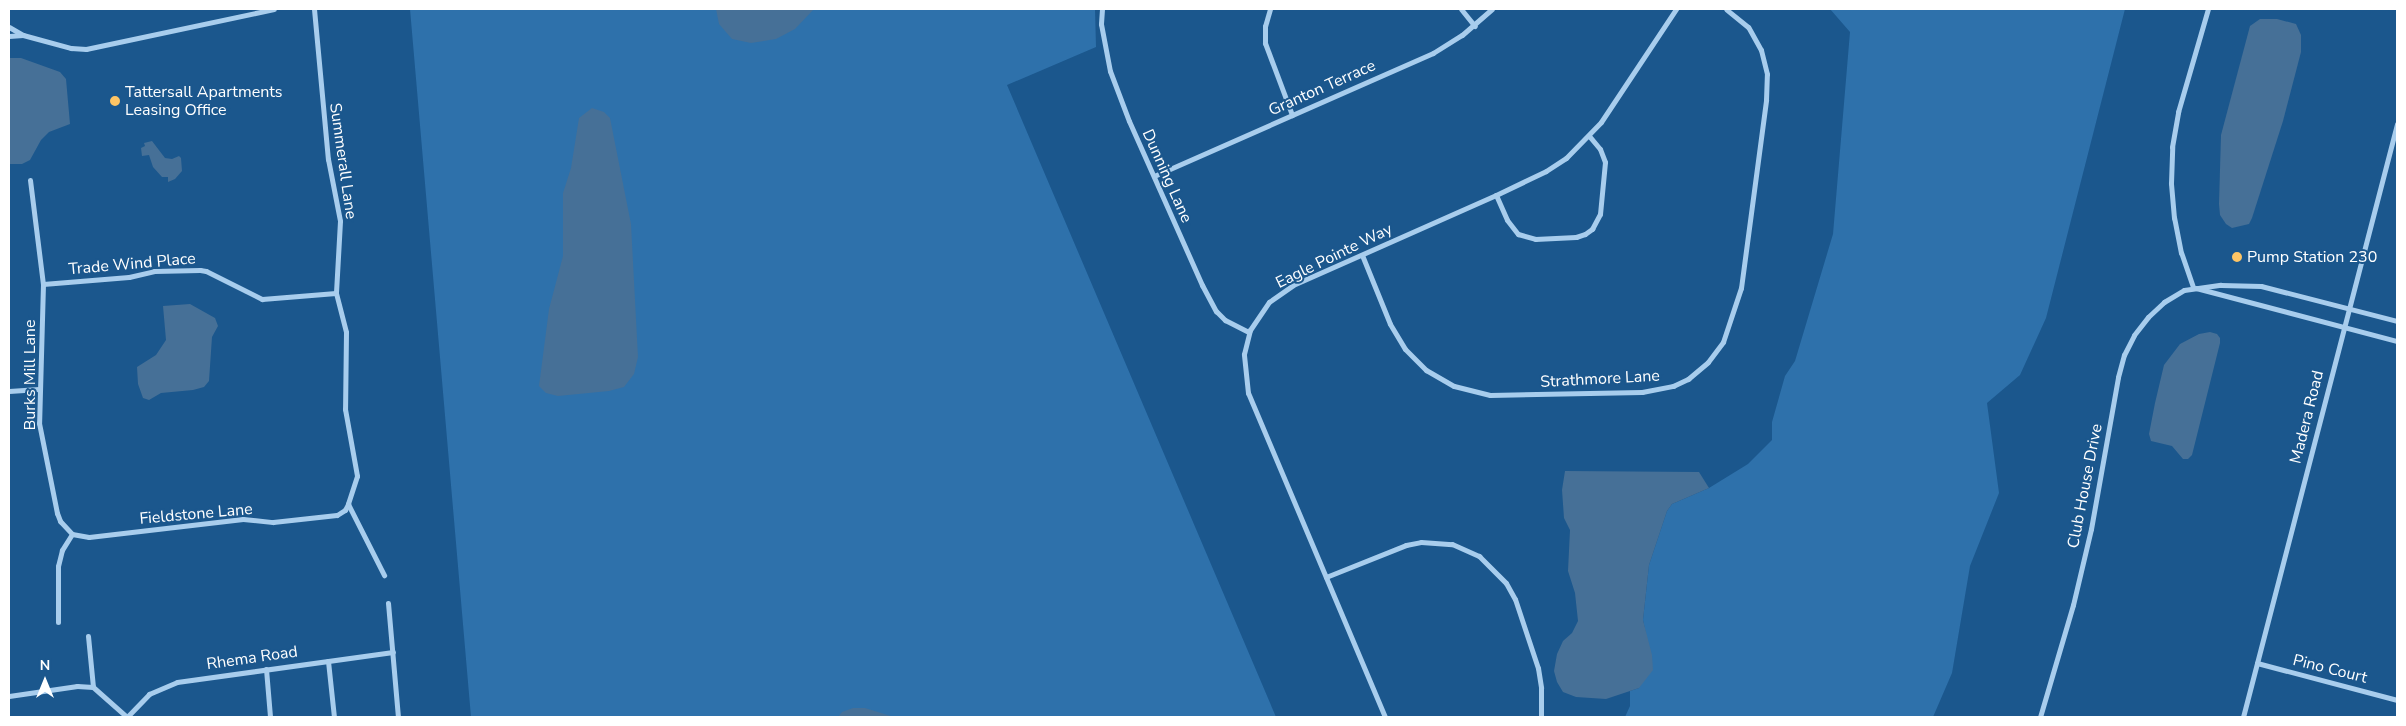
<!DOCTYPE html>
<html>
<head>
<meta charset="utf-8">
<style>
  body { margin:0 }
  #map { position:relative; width:2406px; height:726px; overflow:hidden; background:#1b578d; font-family:"Nunito Sans",sans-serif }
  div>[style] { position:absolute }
  .green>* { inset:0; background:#2e71ab }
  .water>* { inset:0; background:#467097 }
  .minor>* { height:5px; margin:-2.5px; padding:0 2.5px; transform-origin:2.5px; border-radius:2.5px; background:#a8cded }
  .dots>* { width:14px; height:14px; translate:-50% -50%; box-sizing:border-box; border:2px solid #1b578d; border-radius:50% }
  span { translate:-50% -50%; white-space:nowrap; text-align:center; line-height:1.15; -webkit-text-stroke:4px #1b578d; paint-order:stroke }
  .street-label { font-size:16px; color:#fff }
  .poi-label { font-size:16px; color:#fff }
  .left { translate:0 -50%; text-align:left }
  .frame { position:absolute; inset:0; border:10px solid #fff; pointer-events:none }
  .north { position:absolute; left:20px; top:656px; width:50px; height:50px; -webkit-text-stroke:4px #1b578d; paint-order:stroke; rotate:0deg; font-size:14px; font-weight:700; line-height:20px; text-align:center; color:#fff }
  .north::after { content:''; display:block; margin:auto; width:18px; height:22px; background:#fff; clip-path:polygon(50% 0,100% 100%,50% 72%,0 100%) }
</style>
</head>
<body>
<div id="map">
  <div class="green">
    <i style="clip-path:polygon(410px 9px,1095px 9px,1096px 47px,1007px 85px,1276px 717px,471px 717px)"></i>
    <i style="clip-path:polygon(1830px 9px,2125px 9px,2046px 318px,2020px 375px,1987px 403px,1999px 493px,1970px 566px,1952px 673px,1933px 717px,1625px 717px,1630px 706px,1630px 691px,1639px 688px,1646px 634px,1643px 620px,1649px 565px,1667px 511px,1672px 504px,1709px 488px,1748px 464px,1772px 440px,1772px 422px,1785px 376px,1795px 361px,1833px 234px,1850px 32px)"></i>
  </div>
  <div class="water">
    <i style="clip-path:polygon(716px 9px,814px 9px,795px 29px,776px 39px,751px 43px,732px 39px,719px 24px)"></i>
    <i style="clip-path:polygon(2260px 19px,2277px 19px,2296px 24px,2301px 35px,2301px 52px,2283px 121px,2252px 218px,2249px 224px,2232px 228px,2226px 224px,2220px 215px,2219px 204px,2221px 135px,2250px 26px)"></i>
    <i style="clip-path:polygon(9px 58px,21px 58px,60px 72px,66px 79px,70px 124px,49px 132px,41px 140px,30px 160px,22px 164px,9px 164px)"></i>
    <i style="clip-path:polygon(592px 108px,604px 112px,610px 118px,631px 224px,638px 357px,634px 374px,624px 387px,609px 391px,558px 396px,546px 393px,539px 386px,549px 309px,563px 256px,563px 193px,571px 168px,579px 118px)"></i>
    <i style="clip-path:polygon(152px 141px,165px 158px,172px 159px,179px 156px,181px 158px,182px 171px,175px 179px,168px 182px,168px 177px,162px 177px,153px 167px,149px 155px,142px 156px,141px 148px,145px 146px,144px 143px)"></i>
    <i style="clip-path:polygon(190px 304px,215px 318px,218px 326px,212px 337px,209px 381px,204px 387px,193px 390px,161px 393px,149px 400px,143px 398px,138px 384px,137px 367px,156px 355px,166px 340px,163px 306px)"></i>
    <i style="clip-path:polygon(2210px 332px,2217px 334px,2220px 338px,2220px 343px,2192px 455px,2188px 459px,2183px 459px,2172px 446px,2151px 441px,2149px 434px,2155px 403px,2164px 365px,2180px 344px,2199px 334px)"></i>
    <i style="clip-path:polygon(1565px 471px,1699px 472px,1709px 488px,1672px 504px,1667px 511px,1649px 565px,1643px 620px,1652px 655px,1653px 670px,1639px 688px,1606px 699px,1576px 697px,1563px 692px,1557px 682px,1554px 671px,1557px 654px,1563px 641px,1572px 633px,1578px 621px,1575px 593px,1568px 571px,1570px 530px,1564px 518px,1562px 490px)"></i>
    <i style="clip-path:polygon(853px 708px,865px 708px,894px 717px,838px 717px,842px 712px)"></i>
  </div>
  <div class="minor">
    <i style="left:314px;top:9px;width:151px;rotate:84.7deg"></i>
    <i style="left:328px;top:159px;width:63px;rotate:79deg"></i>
    <i style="left:340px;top:221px;width:72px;rotate:93.2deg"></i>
    <i style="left:336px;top:293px;width:40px;rotate:75.6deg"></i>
    <i style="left:346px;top:332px;width:77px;rotate:90.7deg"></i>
    <i style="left:345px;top:409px;width:68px;rotate:79.8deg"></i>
    <i style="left:357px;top:476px;width:29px;rotate:108deg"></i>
    <i style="left:348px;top:504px;width:80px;rotate:63.1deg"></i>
    <i style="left:1102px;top:9px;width:15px;rotate:94deg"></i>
    <i style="left:1101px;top:24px;width:48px;rotate:79.2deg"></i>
    <i style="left:1110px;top:71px;width:53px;rotate:69.2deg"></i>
    <i style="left:1129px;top:121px;width:180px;rotate:66deg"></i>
    <i style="left:1202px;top:285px;width:30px;rotate:62deg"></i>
    <i style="left:1216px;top:311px;width:13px;rotate:45deg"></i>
    <i style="left:1225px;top:320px;width:27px;rotate:27deg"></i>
    <i style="left:1270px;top:9px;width:18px;rotate:106deg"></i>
    <i style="left:1265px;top:26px;width:17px;rotate:90deg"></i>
    <i style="left:1265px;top:43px;width:77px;rotate:69.4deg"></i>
    <i style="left:1461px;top:9px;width:22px;rotate:51deg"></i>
    <i style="left:9px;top:27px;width:16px;rotate:30deg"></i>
    <i style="left:23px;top:35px;width:50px;rotate:15.2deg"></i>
    <i style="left:71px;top:48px;width:15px;rotate:4deg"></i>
    <i style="left:86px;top:49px;width:192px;rotate:-12deg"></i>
    <i style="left:9px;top:36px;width:14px;rotate:-4deg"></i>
    <i style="left:1154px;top:176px;width:305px;rotate:-23.8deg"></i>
    <i style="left:1433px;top:53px;width:34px;rotate:-32deg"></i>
    <i style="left:1462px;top:35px;width:40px;rotate:-41deg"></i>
    <i style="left:30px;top:180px;width:105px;rotate:82.9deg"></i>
    <i style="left:43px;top:284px;width:139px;rotate:91.6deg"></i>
    <i style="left:39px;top:423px;width:92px;rotate:78.7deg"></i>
    <i style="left:57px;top:513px;width:9px;rotate:69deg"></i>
    <i style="left:60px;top:521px;width:18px;rotate:47deg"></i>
    <i style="left:72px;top:534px;width:19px;rotate:122deg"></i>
    <i style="left:62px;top:550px;width:16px;rotate:104deg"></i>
    <i style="left:58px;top:566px;width:56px;rotate:90deg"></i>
    <i style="left:1496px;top:195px;width:27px;rotate:66deg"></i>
    <i style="left:1507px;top:220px;width:18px;rotate:52deg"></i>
    <i style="left:1518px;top:234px;width:18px;rotate:16deg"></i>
    <i style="left:1535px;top:239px;width:41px;rotate:-2.8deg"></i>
    <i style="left:1576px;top:237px;width:9px;rotate:-18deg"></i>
    <i style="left:1585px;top:234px;width:9px;rotate:-36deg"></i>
    <i style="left:1592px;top:229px;width:17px;rotate:-62deg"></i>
    <i style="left:1600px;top:214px;width:52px;rotate:-84.5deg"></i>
    <i style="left:1605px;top:162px;width:14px;rotate:-111deg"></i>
    <i style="left:1600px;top:149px;width:17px;rotate:-130deg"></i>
    <i style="left:1362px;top:255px;width:74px;rotate:67.9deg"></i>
    <i style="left:1390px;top:324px;width:29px;rotate:59deg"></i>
    <i style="left:1405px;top:349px;width:30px;rotate:45deg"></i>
    <i style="left:1426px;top:370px;width:32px;rotate:30deg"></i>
    <i style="left:1454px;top:386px;width:37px;rotate:14deg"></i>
    <i style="left:1490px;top:395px;width:152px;rotate:-1.1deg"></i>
    <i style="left:1642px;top:392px;width:32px;rotate:-11deg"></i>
    <i style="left:1673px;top:386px;width:17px;rotate:-25deg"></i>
    <i style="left:1688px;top:379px;width:26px;rotate:-40deg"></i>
    <i style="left:1708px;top:362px;width:25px;rotate:-53deg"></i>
    <i style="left:1723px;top:342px;width:57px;rotate:-71.6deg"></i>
    <i style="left:1741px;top:288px;width:190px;rotate:-82.4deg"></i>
    <i style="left:1766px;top:100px;width:26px;rotate:-88deg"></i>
    <i style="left:1767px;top:74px;width:25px;rotate:-104deg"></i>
    <i style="left:1761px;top:50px;width:26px;rotate:-119deg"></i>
    <i style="left:1748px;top:27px;width:28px;rotate:-141deg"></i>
    <i style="left:43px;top:284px;width:86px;rotate:-4.7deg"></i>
    <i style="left:129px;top:277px;width:26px;rotate:-13deg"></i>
    <i style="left:154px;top:271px;width:46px;rotate:-1.2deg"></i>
    <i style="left:200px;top:270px;width:6px;rotate:9deg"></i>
    <i style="left:206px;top:271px;width:63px;rotate:26.6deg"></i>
    <i style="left:262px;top:299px;width:74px;rotate:-4.6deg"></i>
    <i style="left:2193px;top:287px;width:36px;rotate:-109deg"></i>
    <i style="left:2181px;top:253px;width:36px;rotate:-101deg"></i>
    <i style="left:2174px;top:218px;width:35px;rotate:-95deg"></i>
    <i style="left:2171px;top:183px;width:36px;rotate:-88deg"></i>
    <i style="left:2172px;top:147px;width:36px;rotate:-80deg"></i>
    <i style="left:2178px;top:112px;width:107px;rotate:-73.8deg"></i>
    <i style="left:2196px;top:288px;width:208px;rotate:14.8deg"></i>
    <i style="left:9px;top:391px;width:30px;rotate:-4deg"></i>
    <i style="left:72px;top:534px;width:17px;rotate:10deg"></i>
    <i style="left:89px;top:537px;width:155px;rotate:-6.7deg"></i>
    <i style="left:243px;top:519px;width:30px;rotate:6deg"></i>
    <i style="left:273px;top:522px;width:64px;rotate:-6.2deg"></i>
    <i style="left:337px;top:515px;width:9px;rotate:-32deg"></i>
    <i style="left:345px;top:510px;width:7px;rotate:-63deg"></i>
    <i style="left:1326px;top:577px;width:86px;rotate:-21.8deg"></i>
    <i style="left:1406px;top:545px;width:15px;rotate:-11deg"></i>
    <i style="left:1421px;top:542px;width:31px;rotate:4deg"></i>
    <i style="left:1452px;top:544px;width:30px;rotate:24deg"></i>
    <i style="left:1479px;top:556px;width:38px;rotate:45deg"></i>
    <i style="left:1506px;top:583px;width:18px;rotate:61deg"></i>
    <i style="left:1515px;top:599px;width:73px;rotate:71.6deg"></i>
    <i style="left:1538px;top:668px;width:20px;rotate:81deg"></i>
    <i style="left:1541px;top:688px;width:29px;rotate:90deg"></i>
    <i style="left:388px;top:603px;width:114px;rotate:85deg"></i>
    <i style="left:88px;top:636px;width:51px;rotate:84.4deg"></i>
    <i style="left:328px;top:661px;width:56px;rotate:83.9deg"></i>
    <i style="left:2257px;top:663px;width:145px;rotate:14.8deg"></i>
    <i style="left:266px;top:669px;width:48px;rotate:85.2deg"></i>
    <i style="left:9px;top:696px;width:69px;rotate:-8.4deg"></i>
    <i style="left:77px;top:686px;width:16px;rotate:4deg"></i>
    <i style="left:93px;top:687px;width:45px;rotate:41.4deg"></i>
    <i style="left:127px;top:717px;width:32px;rotate:-46deg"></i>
    <i style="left:149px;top:694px;width:30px;rotate:-23deg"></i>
    <i style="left:177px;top:682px;width:218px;rotate:-7.9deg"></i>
    <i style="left:1385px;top:717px;width:352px;rotate:-112.9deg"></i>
    <i style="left:1248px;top:393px;width:39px;rotate:-96deg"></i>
    <i style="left:1244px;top:354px;width:25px;rotate:-76deg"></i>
    <i style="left:1250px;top:330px;width:34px;rotate:-56deg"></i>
    <i style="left:1269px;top:302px;width:29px;rotate:-35deg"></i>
    <i style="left:1293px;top:285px;width:222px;rotate:-23.9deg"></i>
    <i style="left:1496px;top:195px;width:55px;rotate:-25.6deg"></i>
    <i style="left:1546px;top:171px;width:24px;rotate:-33deg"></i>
    <i style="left:1566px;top:158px;width:50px;rotate:-45.8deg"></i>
    <i style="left:1601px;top:122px;width:136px;rotate:-56.4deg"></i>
    <i style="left:2040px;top:717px;width:117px;rotate:-73.6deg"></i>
    <i style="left:2073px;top:605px;width:78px;rotate:-76.7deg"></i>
    <i style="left:2091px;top:529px;width:154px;rotate:-79.9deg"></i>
    <i style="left:2118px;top:377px;width:23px;rotate:-75deg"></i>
    <i style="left:2124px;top:355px;width:22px;rotate:-63deg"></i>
    <i style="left:2134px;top:335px;width:23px;rotate:-52deg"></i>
    <i style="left:2148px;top:317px;width:22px;rotate:-43deg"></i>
    <i style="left:2164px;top:302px;width:23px;rotate:-31deg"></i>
    <i style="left:2184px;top:290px;width:37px;rotate:-8deg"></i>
    <i style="left:2221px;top:285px;width:40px;rotate:1.4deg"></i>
    <i style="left:2261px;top:286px;width:140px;rotate:14.4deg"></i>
    <i style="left:2243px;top:717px;width:613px;rotate:-75.44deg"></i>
  </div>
  <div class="dots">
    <i style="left:115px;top:101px;background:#fec565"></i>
    <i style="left:2237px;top:257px;background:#fec565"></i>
  </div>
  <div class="street-label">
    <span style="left:1322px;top:88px;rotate:-24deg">Granton Terrace</span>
    <span style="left:343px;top:161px;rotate:82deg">Summerall Lane</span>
    <span style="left:1167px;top:176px;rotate:66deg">Dunning Lane</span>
    <span style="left:1334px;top:256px;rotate:-26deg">Eagle Pointe Way</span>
    <span style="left:132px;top:264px;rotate:-5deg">Trade Wind Place</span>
    <span style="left:30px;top:375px;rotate:-90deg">Burks Mill Lane</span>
    <span style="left:1600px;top:379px;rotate:-3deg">Strathmore Lane</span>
    <span style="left:2307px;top:417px;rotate:-76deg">Madera Road</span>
    <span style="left:2085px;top:486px;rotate:-79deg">Club House Drive</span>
    <span style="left:196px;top:514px;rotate:-5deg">Fieldstone Lane</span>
    <span style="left:252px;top:658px;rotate:-8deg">Rhema Road</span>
    <span style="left:2330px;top:669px;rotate:14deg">Pino Court</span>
  </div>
  <div class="poi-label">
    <span class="left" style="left:125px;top:101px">Tattersall Apartments<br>Leasing Office</span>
    <span class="left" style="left:2247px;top:257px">Pump Station 230</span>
  </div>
  <div class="frame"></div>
  <div class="north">N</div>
</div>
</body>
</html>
